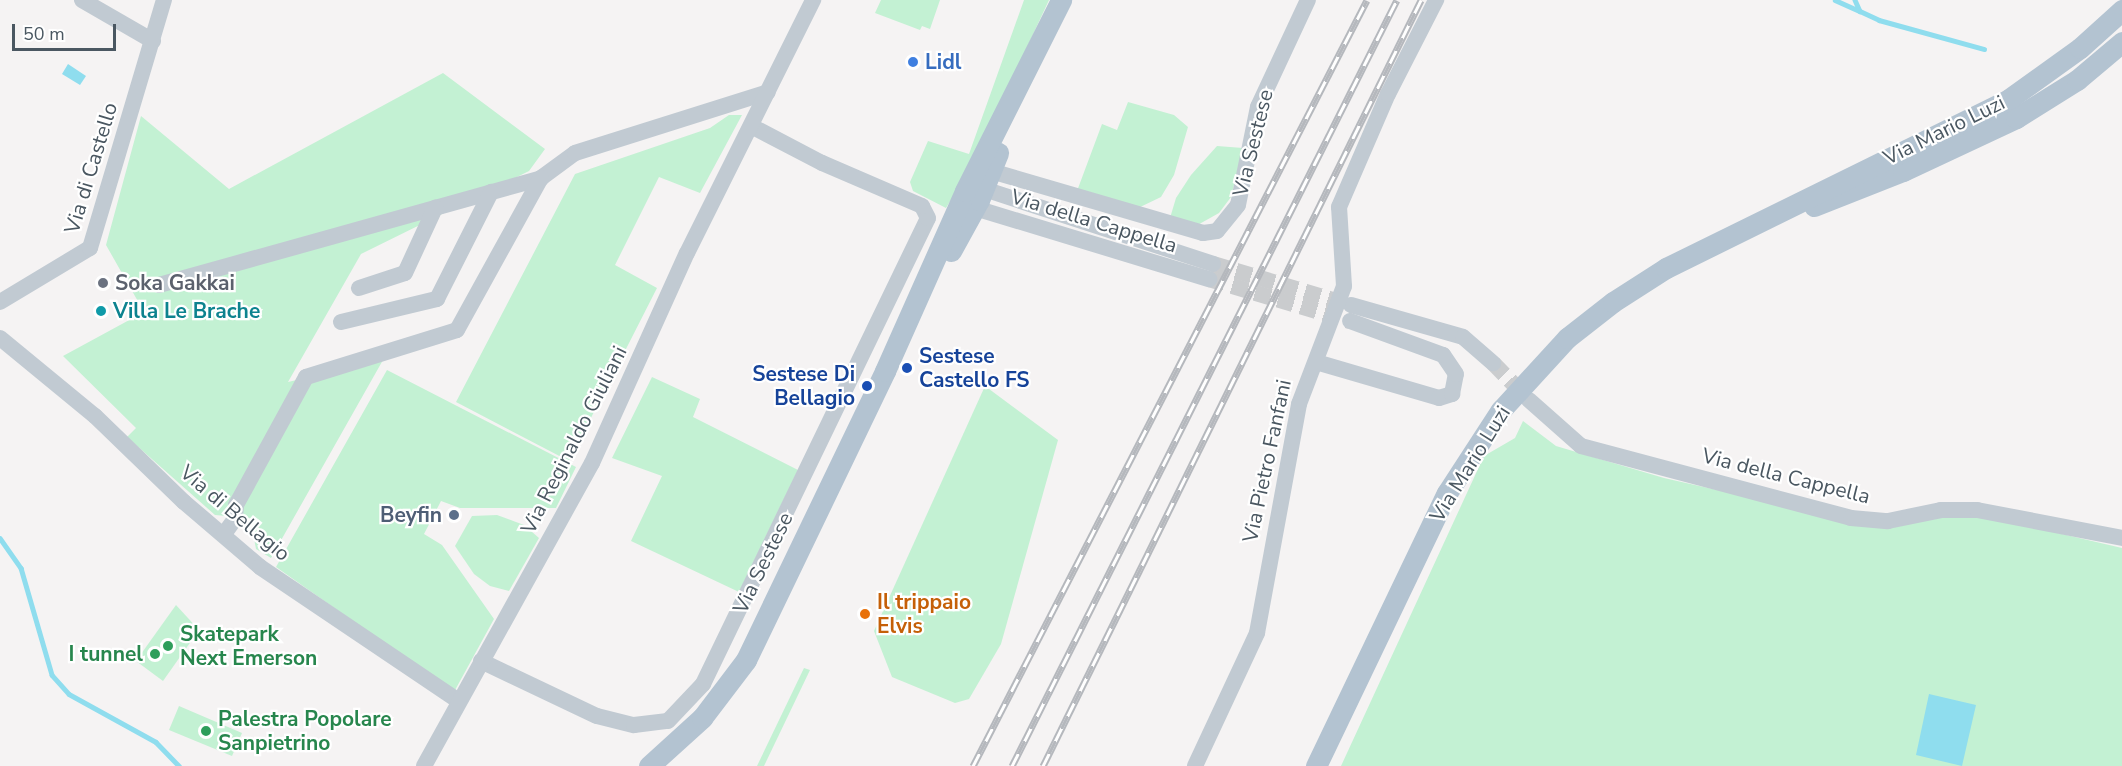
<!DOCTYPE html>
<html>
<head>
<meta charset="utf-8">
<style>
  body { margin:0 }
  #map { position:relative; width:2122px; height:766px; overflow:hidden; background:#f5f3f3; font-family:"Nunito Sans",sans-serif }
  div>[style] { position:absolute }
  .green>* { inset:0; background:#c3f1d3 }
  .water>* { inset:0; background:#8fddee }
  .stream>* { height:4.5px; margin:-2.25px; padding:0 2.25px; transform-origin:2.25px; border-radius:2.25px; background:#8fddee }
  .minor-tunnel>* { height:16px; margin-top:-8px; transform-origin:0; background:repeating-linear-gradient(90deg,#caccce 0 16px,transparent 0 24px) }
  .minor>* { height:16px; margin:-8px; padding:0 8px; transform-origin:8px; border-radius:8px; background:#c1cad2 }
  .major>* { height:21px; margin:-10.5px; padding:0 10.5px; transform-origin:10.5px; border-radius:10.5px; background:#b3c3d1 }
  .rail>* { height:7px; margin-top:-3.5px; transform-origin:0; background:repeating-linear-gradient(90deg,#fff 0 14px,#b5b8bd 0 28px); box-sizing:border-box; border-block:2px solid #b5b8bd }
  .dots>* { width:16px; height:16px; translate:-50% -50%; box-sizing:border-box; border:3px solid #fff; border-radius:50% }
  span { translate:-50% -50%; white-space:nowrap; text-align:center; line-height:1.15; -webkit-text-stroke:4.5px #fff; paint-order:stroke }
  .shop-label { font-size:21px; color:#366cbe; font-weight:700 }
  .left { translate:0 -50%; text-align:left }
  .street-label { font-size:21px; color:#4a5761 }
  .worship-label { font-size:21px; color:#5b616d; font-weight:700 }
  .culture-label { font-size:21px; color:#0d838f; font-weight:700 }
  .transit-label { font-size:21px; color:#164399; font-weight:700 }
  .right { translate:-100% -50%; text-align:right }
  .service-label { font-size:21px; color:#4e5e75; font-weight:700 }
  .food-label { font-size:21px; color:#c56008; font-weight:700 }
  .leisure-label { font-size:21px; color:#27864d; font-weight:700 }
  .scale { position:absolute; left:12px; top:24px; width:104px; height:27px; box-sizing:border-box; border:3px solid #4a5761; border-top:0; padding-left:8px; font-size:18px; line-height:21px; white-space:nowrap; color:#4a5761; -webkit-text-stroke:4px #fff; paint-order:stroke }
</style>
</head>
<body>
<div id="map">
  <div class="green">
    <i style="clip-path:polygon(881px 0,940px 0,930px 29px,922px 26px,920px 30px,875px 13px)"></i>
    <i style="clip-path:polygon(1024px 0,1049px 0,973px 163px,946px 208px,913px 191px,910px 182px,928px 141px,969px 154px)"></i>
    <i style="clip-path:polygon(443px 73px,545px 149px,529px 171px,361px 254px,288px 382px,383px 360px,271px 558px,256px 549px,250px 518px,215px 515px,127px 437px,136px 428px,63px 356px,144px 312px,106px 245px,141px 116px,229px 189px)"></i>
    <i style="clip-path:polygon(1128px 102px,1174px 115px,1188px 127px,1174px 175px,1161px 197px,1136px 209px,1077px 191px,1102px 124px,1117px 130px)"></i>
    <i style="clip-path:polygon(729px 115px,742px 115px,700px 193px,659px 177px,615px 265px,657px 288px,569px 461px,456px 402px,575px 174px,710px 128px)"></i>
    <i style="clip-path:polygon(1217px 146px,1243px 148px,1231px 197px,1219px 213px,1194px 227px,1170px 218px,1176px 198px,1191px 175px)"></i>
    <i style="clip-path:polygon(387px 370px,576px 467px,556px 508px,460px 508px,441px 501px,424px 534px,442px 545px,494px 619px,454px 692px,276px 567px)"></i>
    <i style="clip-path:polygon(652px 377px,700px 399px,693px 417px,798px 470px,739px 592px,631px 541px,662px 476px,612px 458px)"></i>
    <i style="clip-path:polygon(985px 386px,1058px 440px,1001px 644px,969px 699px,955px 703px,892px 677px,874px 631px)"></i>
    <i style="clip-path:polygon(1523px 421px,1556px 446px,1664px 478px,1845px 519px,1980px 515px,2122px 548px,2122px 766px,1341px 766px,1484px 456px,1515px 438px)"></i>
    <i style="clip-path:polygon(497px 515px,524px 525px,539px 538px,509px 591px,490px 586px,474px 574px,455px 546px,472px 516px)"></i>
    <i style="clip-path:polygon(176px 605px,199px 630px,163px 681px,136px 661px)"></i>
    <i style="clip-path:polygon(804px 668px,810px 670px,764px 766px,757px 766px)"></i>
    <i style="clip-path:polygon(179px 706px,242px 733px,232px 756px,169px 730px)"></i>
  </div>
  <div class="water">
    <i style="clip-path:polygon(68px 64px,86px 76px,80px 85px,62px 74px)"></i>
    <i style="clip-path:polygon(1929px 694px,1976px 705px,1962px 766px,1916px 755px)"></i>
  </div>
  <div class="stream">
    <i style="left:1835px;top:0;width:27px;rotate:24deg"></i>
    <i style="left:1855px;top:0;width:12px;rotate:66deg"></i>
    <i style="left:1860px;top:11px;width:21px;rotate:25deg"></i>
    <i style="left:1879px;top:20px;width:109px;rotate:15.4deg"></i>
    <i style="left:0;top:538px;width:37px;rotate:55deg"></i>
    <i style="left:21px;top:568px;width:111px;rotate:73.8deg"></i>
    <i style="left:52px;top:675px;width:25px;rotate:48deg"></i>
    <i style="left:69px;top:694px;width:99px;rotate:28.9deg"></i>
    <i style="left:156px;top:742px;width:33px;rotate:46deg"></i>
  </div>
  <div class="minor-tunnel">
    <i style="left:1213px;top:264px;width:143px;rotate:16.7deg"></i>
    <i style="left:1209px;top:279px;width:147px;rotate:16.6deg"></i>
    <i style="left:1493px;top:363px;width:47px;rotate:45.9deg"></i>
  </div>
  <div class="minor">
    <i style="left:82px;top:0;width:82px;rotate:30deg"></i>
    <i style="left:991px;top:171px;width:221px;rotate:16.3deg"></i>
    <i style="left:1203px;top:233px;width:14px;rotate:-8deg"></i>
    <i style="left:1217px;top:231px;width:33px;rotate:-51deg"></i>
    <i style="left:1238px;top:205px;width:100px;rotate:-78.5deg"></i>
    <i style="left:1258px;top:107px;width:118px;rotate:-65deg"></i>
    <i style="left:978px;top:196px;width:12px;rotate:104deg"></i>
    <i style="left:975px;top:208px;width:245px;rotate:16.9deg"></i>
    <i style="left:977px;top:199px;width:12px;rotate:-55deg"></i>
    <i style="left:984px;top:189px;width:241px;rotate:18.1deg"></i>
    <i style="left:159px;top:285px;width:397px;rotate:-15.6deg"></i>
    <i style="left:541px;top:178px;width:42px;rotate:-36.3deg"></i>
    <i style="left:575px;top:153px;width:202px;rotate:-17.5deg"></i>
    <i style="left:359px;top:288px;width:48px;rotate:-18.1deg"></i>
    <i style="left:405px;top:273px;width:72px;rotate:-65.2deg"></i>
    <i style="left:0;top:302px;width:105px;rotate:-31deg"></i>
    <i style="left:90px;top:248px;width:259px;rotate:-73.4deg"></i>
    <i style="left:1351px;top:305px;width:116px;rotate:15.9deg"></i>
    <i style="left:1463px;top:337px;width:40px;rotate:41deg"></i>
    <i style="left:341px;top:322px;width:99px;rotate:-13.5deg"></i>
    <i style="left:437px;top:299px;width:120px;rotate:-63.2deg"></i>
    <i style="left:0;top:338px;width:123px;rotate:39.4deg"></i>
    <i style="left:95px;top:416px;width:124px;rotate:44deg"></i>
    <i style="left:184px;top:502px;width:100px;rotate:40.5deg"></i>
    <i style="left:260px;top:567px;width:238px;rotate:34deg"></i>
    <i style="left:1316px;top:362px;width:128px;rotate:16.3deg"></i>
    <i style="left:1439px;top:398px;width:14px;rotate:-17deg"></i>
    <i style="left:1452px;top:394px;width:20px;rotate:-79deg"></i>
    <i style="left:1456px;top:374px;width:23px;rotate:-124deg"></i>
    <i style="left:1443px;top:355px;width:99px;rotate:-159.9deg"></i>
    <i style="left:1529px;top:400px;width:69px;rotate:41.5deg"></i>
    <i style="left:1581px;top:446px;width:279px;rotate:14.9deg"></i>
    <i style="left:1851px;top:518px;width:37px;rotate:5deg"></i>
    <i style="left:1888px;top:521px;width:54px;rotate:-11.7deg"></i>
    <i style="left:1941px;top:510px;width:36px"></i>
    <i style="left:1977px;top:510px;width:148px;rotate:10.9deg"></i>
    <i style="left:224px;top:534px;width:19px;rotate:-54deg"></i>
    <i style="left:235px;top:519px;width:14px;rotate:-86deg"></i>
    <i style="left:236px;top:505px;width:146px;rotate:-61.3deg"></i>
    <i style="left:306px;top:377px;width:158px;rotate:-17.3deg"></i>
    <i style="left:457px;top:330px;width:174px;rotate:-61.1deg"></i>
    <i style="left:481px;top:661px;width:128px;rotate:25.4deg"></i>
    <i style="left:597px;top:716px;width:38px;rotate:14deg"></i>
    <i style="left:634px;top:725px;width:34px;rotate:-7deg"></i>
    <i style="left:668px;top:721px;width:51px;rotate:-46.6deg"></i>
    <i style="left:703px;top:684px;width:517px;rotate:-64.23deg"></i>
    <i style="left:928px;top:218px;width:13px;rotate:-117deg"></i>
    <i style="left:922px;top:206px;width:109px;rotate:-156.7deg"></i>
    <i style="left:822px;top:163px;width:78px;rotate:-152.4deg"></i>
    <i style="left:424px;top:766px;width:346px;rotate:-61deg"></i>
    <i style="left:592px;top:463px;width:230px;rotate:-65.7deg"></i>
    <i style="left:687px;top:253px;width:283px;rotate:-63.5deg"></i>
    <i style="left:1195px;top:766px;width:147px;rotate:-65deg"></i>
    <i style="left:1257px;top:633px;width:233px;rotate:-79.6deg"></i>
    <i style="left:1299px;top:404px;width:126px;rotate:-69.1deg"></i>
    <i style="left:1344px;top:286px;width:79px;rotate:-93.6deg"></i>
    <i style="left:1339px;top:207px;width:123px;rotate:-66.6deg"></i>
    <i style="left:1388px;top:94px;width:106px;rotate:-62.9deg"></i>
  </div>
  <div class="major">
    <i style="left:1814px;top:206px;width:96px;rotate:-21.5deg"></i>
    <i style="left:1903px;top:171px;width:125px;rotate:-25.1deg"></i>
    <i style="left:2016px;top:118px;width:72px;rotate:-31.9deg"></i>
    <i style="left:2077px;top:80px;width:59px;rotate:-40.2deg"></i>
    <i style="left:951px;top:251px;width:58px;rotate:-61.2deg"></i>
    <i style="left:979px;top:200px;width:51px;rotate:-68deg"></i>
    <i style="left:649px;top:766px;width:72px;rotate:-42.2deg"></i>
    <i style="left:702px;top:718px;width:73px;rotate:-52.8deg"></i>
    <i style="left:746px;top:660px;width:321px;rotate:-64.3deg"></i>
    <i style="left:885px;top:371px;width:197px;rotate:-66deg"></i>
    <i style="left:965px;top:191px;width:214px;rotate:-63.3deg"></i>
    <i style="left:1316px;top:766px;width:303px;rotate:-64.4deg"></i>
    <i style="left:1447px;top:493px;width:99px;rotate:-57deg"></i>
    <i style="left:1501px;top:410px;width:98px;rotate:-47.5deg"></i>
    <i style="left:1567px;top:338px;width:58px;rotate:-38deg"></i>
    <i style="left:1613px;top:302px;width:63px;rotate:-32.7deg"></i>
    <i style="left:1666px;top:268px;width:382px;rotate:-26.2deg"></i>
    <i style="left:2009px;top:99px;width:87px;rotate:-35.7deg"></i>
    <i style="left:2080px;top:48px;width:57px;rotate:-42.1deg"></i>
  </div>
  <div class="rail">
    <i style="left:973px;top:766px;width:861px;rotate:-62.78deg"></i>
    <i style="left:1012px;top:766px;width:857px;rotate:-63.32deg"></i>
    <i style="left:1043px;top:766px;width:854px;rotate:-63.73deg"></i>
  </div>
  <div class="dots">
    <i style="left:913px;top:62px;background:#3f7fe0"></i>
    <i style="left:103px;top:283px;background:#6b7280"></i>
    <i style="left:101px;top:311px;background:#0f9aa8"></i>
    <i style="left:907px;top:368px;background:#1a4fb4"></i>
    <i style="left:867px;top:386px;background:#1a4fb4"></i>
    <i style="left:454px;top:515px;background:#5c6f8a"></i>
    <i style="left:865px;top:614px;background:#e8710a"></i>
    <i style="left:168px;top:646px;background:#2e9e5b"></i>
    <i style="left:155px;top:654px;background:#2e9e5b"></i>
    <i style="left:206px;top:731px;background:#2e9e5b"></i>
  </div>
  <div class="shop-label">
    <span class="left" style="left:925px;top:62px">Lidl</span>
  </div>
  <div class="street-label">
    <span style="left:1944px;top:130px;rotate:-26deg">Via Mario Luzi</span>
    <span style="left:1253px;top:143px;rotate:-76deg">Via Sestese</span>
    <span style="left:91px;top:168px;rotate:-73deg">Via di Castello</span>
    <span style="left:1094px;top:221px;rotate:17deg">Via della Cappella</span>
    <span style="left:574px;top:440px;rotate:-63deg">Via Reginaldo Giuliani</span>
    <span style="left:1267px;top:461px;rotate:-78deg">Via Pietro Fanfani</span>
    <span style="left:1470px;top:464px;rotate:-58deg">Via Mario Luzi</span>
    <span style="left:1786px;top:476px;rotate:14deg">Via della Cappella</span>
    <span style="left:235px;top:513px;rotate:40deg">Via di Bellagio</span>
    <span style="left:763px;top:563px;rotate:-64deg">Via Sestese</span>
  </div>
  <div class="worship-label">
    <span class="left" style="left:115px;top:283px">Soka Gakkai</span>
  </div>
  <div class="culture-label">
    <span class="left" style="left:113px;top:311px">Villa Le Brache</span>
  </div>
  <div class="transit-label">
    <span class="left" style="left:919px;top:368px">Sestese<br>Castello FS</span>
    <span class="right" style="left:855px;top:386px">Sestese Di<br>Bellagio</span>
  </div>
  <div class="service-label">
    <span class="right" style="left:442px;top:515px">Beyfin</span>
  </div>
  <div class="food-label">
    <span class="left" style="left:877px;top:614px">Il trippaio<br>Elvis</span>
  </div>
  <div class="leisure-label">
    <span class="left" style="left:180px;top:646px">Skatepark<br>Next Emerson</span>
    <span class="right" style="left:143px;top:654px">I tunnel</span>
    <span class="left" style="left:218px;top:731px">Palestra Popolare<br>Sanpietrino</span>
  </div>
  <div class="scale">50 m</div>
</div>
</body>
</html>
